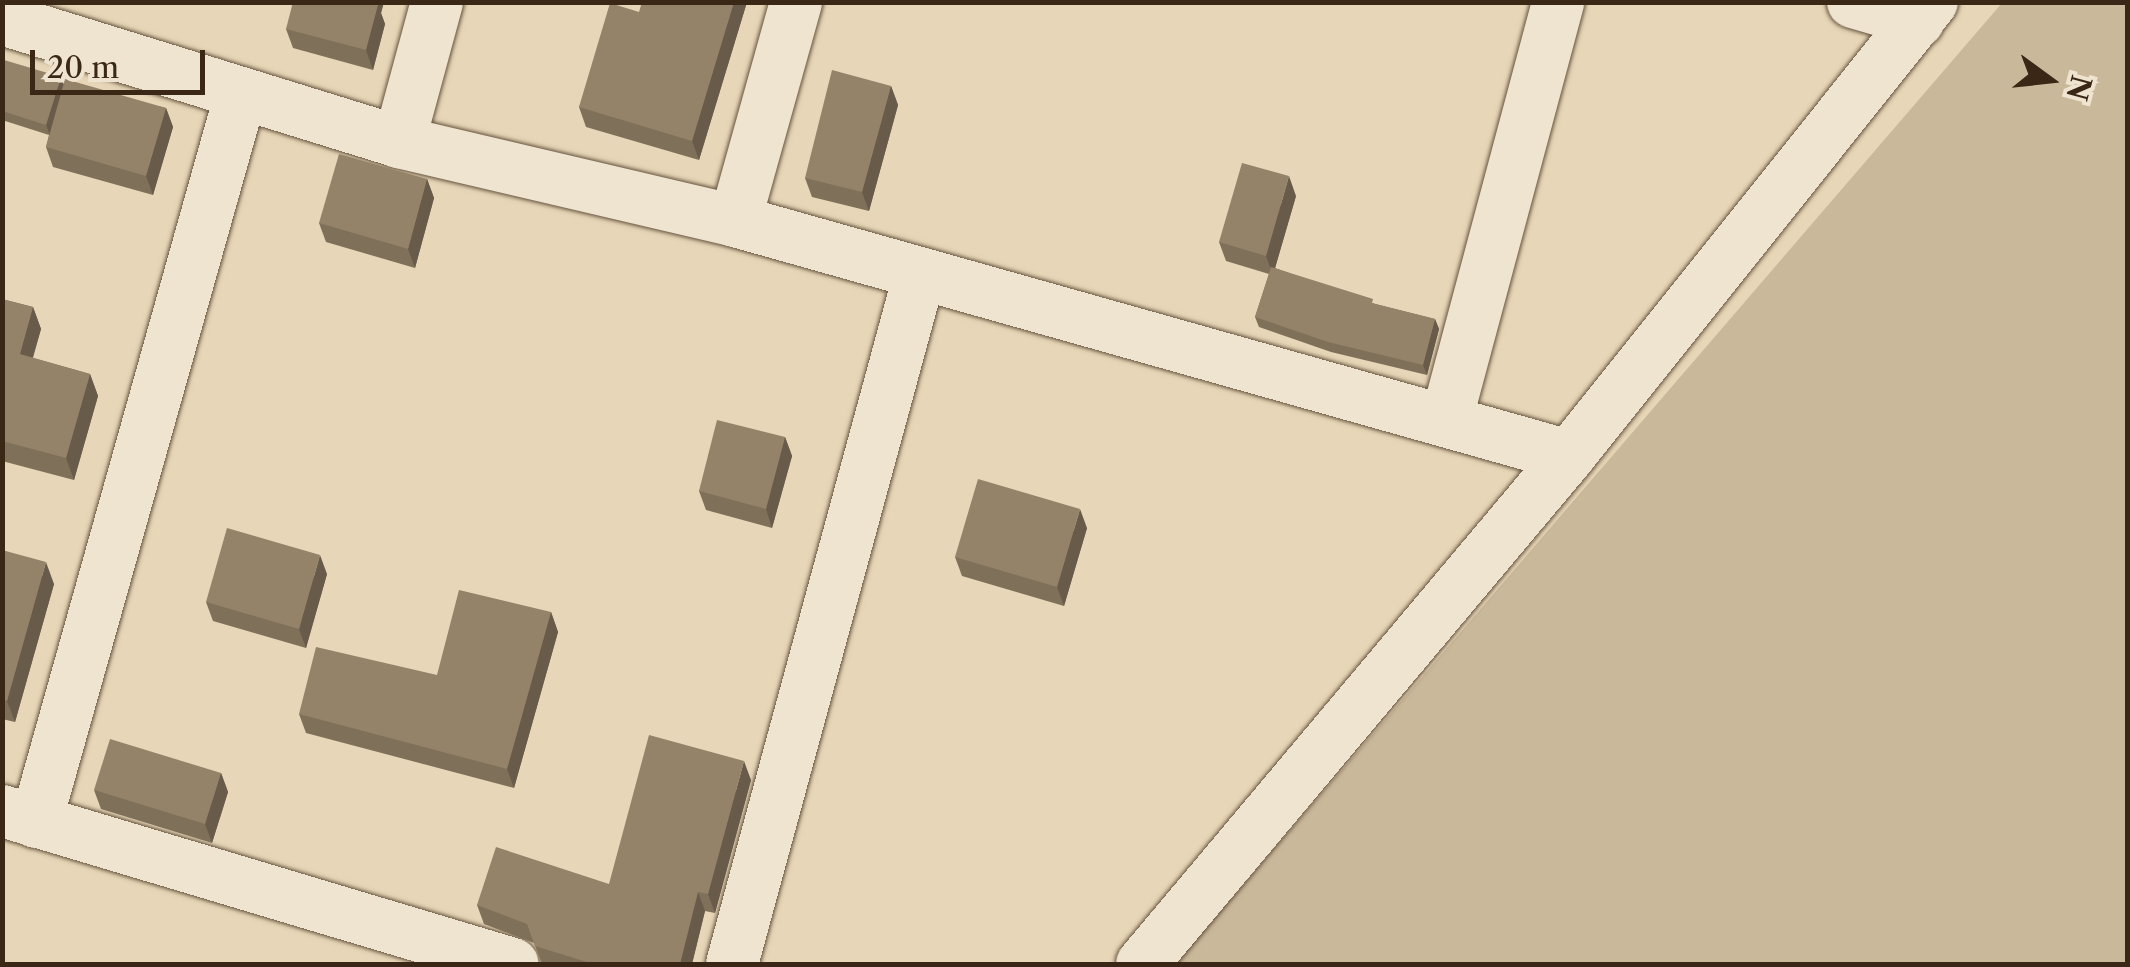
<!DOCTYPE html>
<html>
<head>
<meta charset="utf-8">
<style>
  body { margin:0 }
  #map { position:relative; width:2130px; height:967px; overflow:hidden; background:#e7d6b7; font-family:"Libre Caslon Text",serif }
  div>[style] { position:absolute }
  .green>* { inset:0; background:#cab89b }
  .roads { filter:drop-shadow(0 0 2px #65533e) drop-shadow(0 0 2px #65533e) }
  .minor>* { height:52px; margin:-26px; padding:0 26px; transform-origin:26px; border-radius:26px; background:#efe4d0 }
  .wall>* { inset:0; background:#7f705a }
  .shaded-wall>* { inset:0; background:#685b4a }
  .building>* { inset:0; background:#948269 }
  span { translate:-50% -50%; white-space:nowrap; text-align:center; line-height:1.15; -webkit-text-stroke:8px #efe4d0; paint-order:stroke }
  .frame { position:absolute; inset:0; border:5px solid #3a2715; pointer-events:none }
  .north { position:absolute; left:2000px; top:30px; width:100px; height:100px; -webkit-text-stroke:8px #efe4d0; paint-order:stroke; rotate:105deg; font-size:28px; font-weight:700; line-height:40px; text-align:center; color:#3a2715 }
  .north::after { content:''; display:block; margin:auto; width:35px; height:45px; background:#3a2715; clip-path:polygon(50% 0,100% 100%,50% 72%,0 100%) }
  .scale { position:absolute; left:30px; top:50px; width:175px; height:45px; box-sizing:border-box; border:5px solid #3a2715; border-top:0; padding-left:12px; font-size:30px; line-height:35px; white-space:nowrap; color:#3a2715; -webkit-text-stroke:8px #efe4d0; paint-order:stroke }
</style>
</head>
<body>
<div id="map">
  <div class="green">
    <i style="clip-path:polygon(2002px 3px,2127px 3px,2127px 964px,1175px 964px)"></i>
  </div>
  <div class="roads">
    <div class="minor">
      <i style="left:1853px;top:2px;width:68px;rotate:16.3deg"></i>
      <i style="left:2px;top:19px;width:416px;rotate:17.2deg"></i>
      <i style="left:399px;top:142px;width:345px;rotate:13.2deg"></i>
      <i style="left:735px;top:221px;width:866px;rotate:15.74deg"></i>
      <i style="left:399px;top:142px;width:145px;rotate:-74.8deg"></i>
      <i style="left:735px;top:221px;width:227px;rotate:-74.4deg"></i>
      <i style="left:1446px;top:421px;width:434px;rotate:-75deg"></i>
      <i style="left:2px;top:811px;width:533px;rotate:16.67deg"></i>
      <i style="left:36px;top:822px;width:757px;rotate:-74.29deg"></i>
      <i style="left:732px;top:964px;width:716px;rotate:-74.78deg"></i>
      <i style="left:1142px;top:964px;width:664px;rotate:-49.95deg"></i>
      <i style="left:1569px;top:456px;width:581px;rotate:-51.36deg"></i>
    </div>
  </div>
  <div class="wall">
    <i style="clip-path:polygon(384px 2px,381px 13px,385px 24px,373px 70px,293px 48px,286px 29px)"></i>
    <i style="clip-path:polygon(747px 2px,699px 160px,586px 127px,579px 107px,639px 12px)"></i>
    <i style="clip-path:polygon(2px 66px,64px 84px,166px 108px,173px 127px,153px 195px,53px 167px,46px 147px,49px 135px,2px 120px)"></i>
    <i style="clip-path:polygon(891px 86px,898px 105px,869px 211px,812px 197px,805px 178px)"></i>
    <i style="clip-path:polygon(427px 179px,434px 198px,415px 268px,326px 242px,319px 223px)"></i>
    <i style="clip-path:polygon(1296px 196px,1275px 268px,1375px 304px,1435px 319px,1439px 329px,1427px 375px,1331px 352px,1259px 327px,1255px 317px,1269px 274px,1226px 261px,1219px 242px)"></i>
    <i style="clip-path:polygon(2px 299px,33px 307px,41px 329px,33px 358px,90px 374px,98px 396px,74px 480px,2px 461px)"></i>
    <i style="clip-path:polygon(785px 437px,792px 456px,772px 528px,706px 510px,699px 491px)"></i>
    <i style="clip-path:polygon(1087px 528px,1064px 606px,962px 576px,955px 557px)"></i>
    <i style="clip-path:polygon(2px 550px,54px 584px,15px 722px,2px 719px)"></i>
    <i style="clip-path:polygon(327px 574px,306px 648px,213px 621px,206px 602px)"></i>
    <i style="clip-path:polygon(551px 612px,558px 632px,514px 788px,306px 733px,299px 714px,437px 675px)"></i>
    <i style="clip-path:polygon(221px 773px,228px 792px,212px 843px,101px 809px,94px 790px)"></i>
    <i style="clip-path:polygon(751px 780px,715px 913px,705px 911px,692px 964px,542px 964px,534px 943px,484px 924px,477px 905px,609px 884px)"></i>
  </div>
  <div class="shaded-wall">
    <i style="clip-path:polygon(372px 2px,384px 2px,381px 13px,385px 24px,373px 70px,366px 50px)"></i>
    <i style="clip-path:polygon(734px 2px,747px 2px,699px 160px,692px 141px)"></i>
    <i style="clip-path:polygon(61px 77px,65px 88px,50px 135px,46px 125px)"></i>
    <i style="clip-path:polygon(891px 86px,898px 105px,869px 211px,862px 192px)"></i>
    <i style="clip-path:polygon(166px 108px,173px 127px,153px 195px,146px 176px)"></i>
    <i style="clip-path:polygon(1289px 176px,1296px 196px,1273px 275px,1266px 256px)"></i>
    <i style="clip-path:polygon(427px 179px,434px 198px,415px 268px,408px 249px)"></i>
    <i style="clip-path:polygon(33px 307px,41px 329px,27px 376px,20px 354px)"></i>
    <i style="clip-path:polygon(1435px 319px,1439px 329px,1427px 375px,1423px 365px)"></i>
    <i style="clip-path:polygon(90px 374px,98px 396px,74px 480px,66px 458px)"></i>
    <i style="clip-path:polygon(785px 437px,792px 456px,772px 528px,766px 509px)"></i>
    <i style="clip-path:polygon(1080px 509px,1087px 528px,1064px 606px,1057px 587px)"></i>
    <i style="clip-path:polygon(320px 555px,327px 574px,306px 648px,299px 629px)"></i>
    <i style="clip-path:polygon(46px 562px,54px 584px,15px 722px,7px 701px)"></i>
    <i style="clip-path:polygon(551px 612px,558px 632px,514px 788px,507px 769px)"></i>
    <i style="clip-path:polygon(744px 761px,751px 780px,715px 913px,708px 894px)"></i>
    <i style="clip-path:polygon(221px 773px,228px 792px,212px 843px,205px 824px)"></i>
    <i style="clip-path:polygon(698px 892px,705px 911px,692px 964px,680px 964px)"></i>
  </div>
  <div class="building">
    <i style="clip-path:polygon(293px 2px,372px 2px,378px 5px,366px 50px,286px 29px)"></i>
    <i style="clip-path:polygon(642px 2px,734px 2px,692px 141px,579px 107px,610px 3px,639px 12px)"></i>
    <i style="clip-path:polygon(4px 60px,61px 77px,46px 125px,2px 111px,2px 66px)"></i>
    <i style="clip-path:polygon(832px 70px,891px 86px,862px 192px,805px 178px)"></i>
    <i style="clip-path:polygon(65px 79px,166px 108px,146px 176px,46px 147px)"></i>
    <i style="clip-path:polygon(339px 154px,427px 179px,408px 249px,319px 223px)"></i>
    <i style="clip-path:polygon(1242px 163px,1289px 176px,1266px 256px,1219px 242px)"></i>
    <i style="clip-path:polygon(1271px 267px,1373px 299px,1372px 303px,1435px 319px,1423px 365px,1328px 342px,1255px 317px)"></i>
    <i style="clip-path:polygon(2px 299px,33px 307px,20px 354px,90px 374px,66px 458px,2px 441px)"></i>
    <i style="clip-path:polygon(717px 420px,785px 437px,766px 509px,699px 491px)"></i>
    <i style="clip-path:polygon(978px 479px,1080px 509px,1057px 587px,955px 557px)"></i>
    <i style="clip-path:polygon(227px 528px,320px 555px,299px 629px,206px 602px)"></i>
    <i style="clip-path:polygon(2px 550px,46px 562px,7px 701px,2px 699px)"></i>
    <i style="clip-path:polygon(459px 590px,551px 612px,507px 769px,299px 714px,316px 647px,437px 675px)"></i>
    <i style="clip-path:polygon(649px 735px,744px 761px,708px 894px,698px 892px,680px 964px,593px 964px,535px 946px,527px 924px,477px 905px,496px 847px,609px 884px)"></i>
    <i style="clip-path:polygon(110px 739px,221px 773px,205px 824px,94px 790px)"></i>
  </div>
  <div class="frame"></div>
  <div class="north">N</div>
  <div class="scale">20 m</div>
</div>
</body>
</html>
